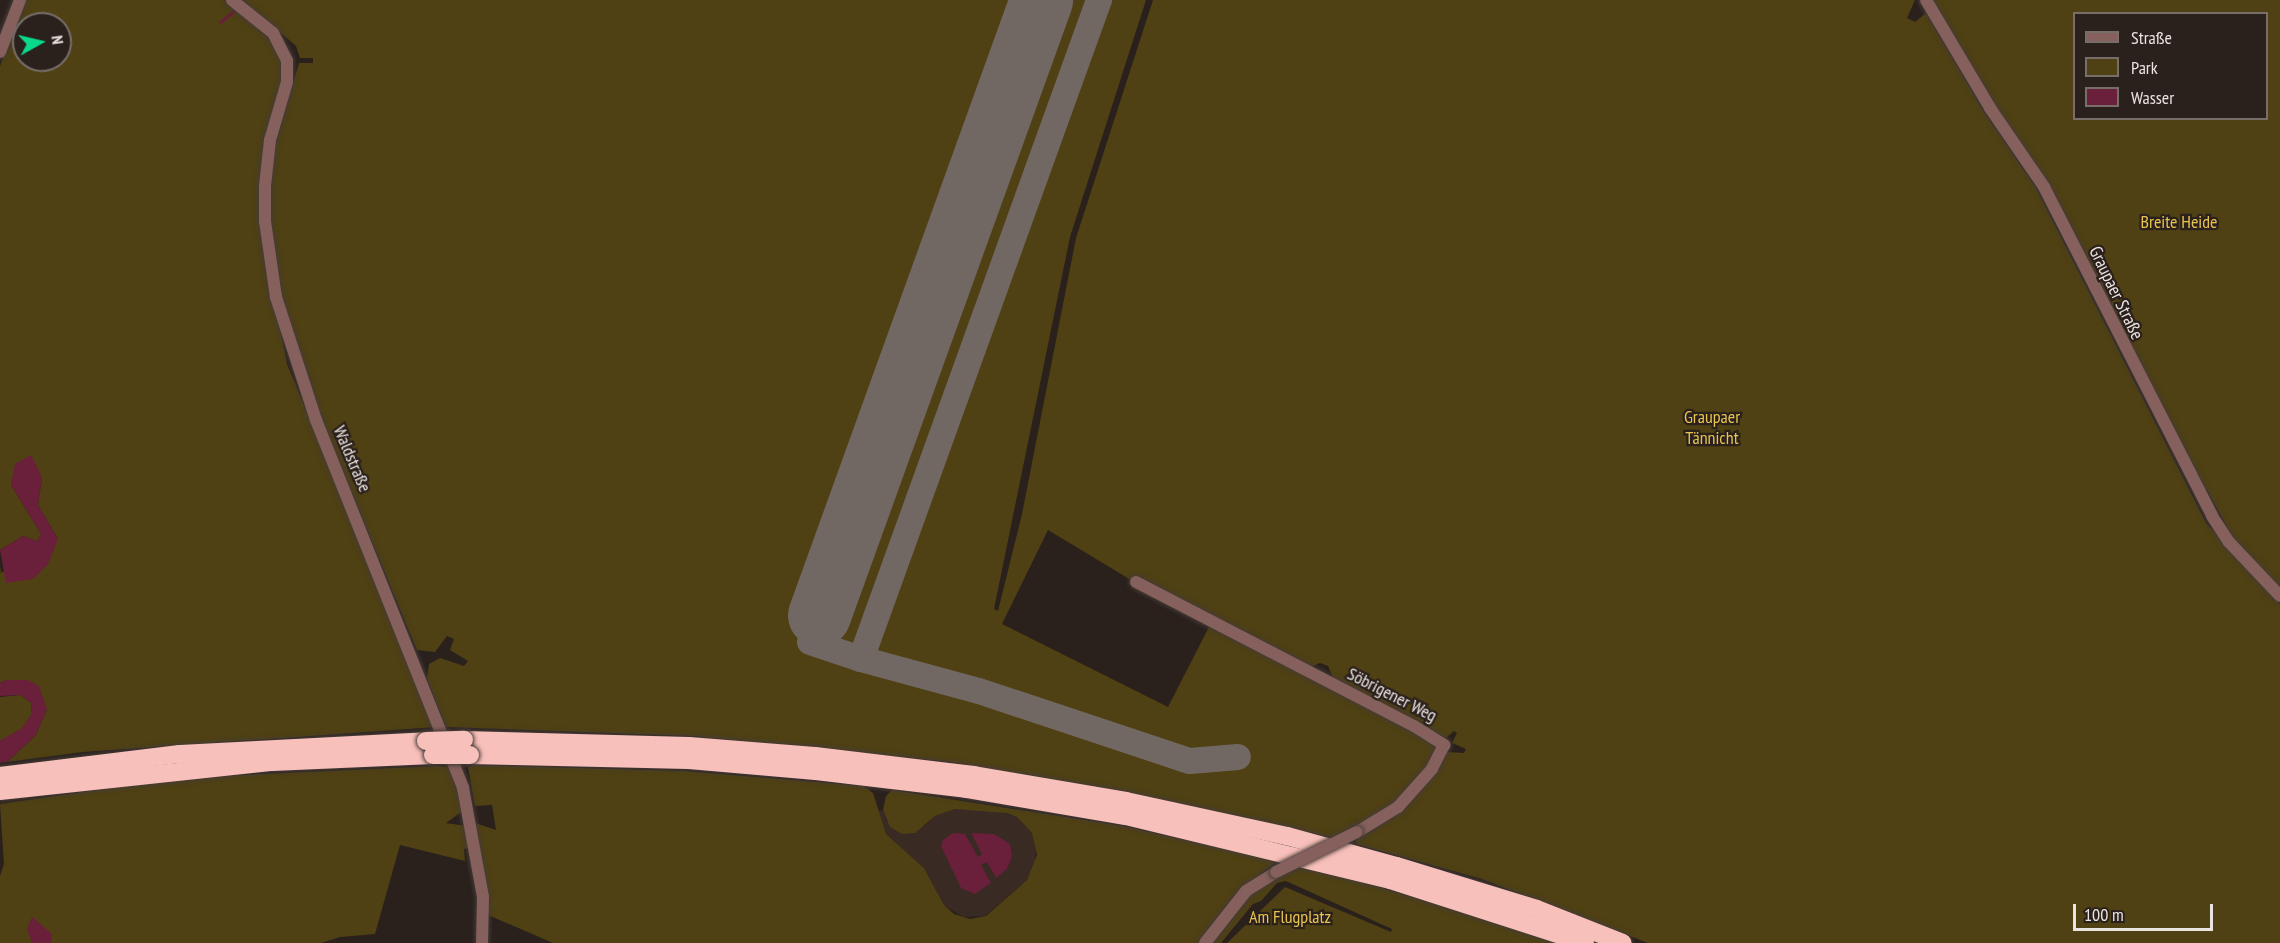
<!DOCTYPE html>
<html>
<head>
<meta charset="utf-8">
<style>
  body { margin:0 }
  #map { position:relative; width:2280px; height:943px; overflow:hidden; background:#2a201c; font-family:"PT Sans Narrow",sans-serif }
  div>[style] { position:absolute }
  .built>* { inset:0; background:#392a23 }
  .green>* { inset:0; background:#4f4113 }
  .water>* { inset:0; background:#6a1f3a }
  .stream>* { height:3px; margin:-1.5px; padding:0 1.5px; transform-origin:1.5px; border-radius:1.5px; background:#6a1f3a }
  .taxiway>* { height:26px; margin:-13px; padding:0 13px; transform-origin:13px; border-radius:13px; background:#716864 }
  .runway>* { height:63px; margin:-31.5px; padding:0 31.5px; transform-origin:31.5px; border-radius:31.5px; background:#716864 }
  .roads { filter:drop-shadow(0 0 2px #453b37) drop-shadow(0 0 2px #453b37) }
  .minor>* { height:12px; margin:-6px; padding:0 6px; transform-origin:6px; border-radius:6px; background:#85605c }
  .highway>* { height:18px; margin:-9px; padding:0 9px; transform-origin:9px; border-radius:9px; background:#f8c0ba }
  .bridges { filter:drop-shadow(0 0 2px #453b37) drop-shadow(0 0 2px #453b37) }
  .minor-bridge>* { height:12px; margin:-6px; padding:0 6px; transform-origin:6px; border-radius:6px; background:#85605c }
  .highway-bridge>* { height:18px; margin:-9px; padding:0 9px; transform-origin:9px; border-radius:9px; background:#f8c0ba }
  span { translate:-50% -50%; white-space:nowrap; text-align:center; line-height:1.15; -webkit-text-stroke:4.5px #2a201c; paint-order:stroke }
  .park-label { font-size:18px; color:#e9c44f }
  .street-label { font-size:18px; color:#eae3e0 }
  .legend { position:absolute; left:2073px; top:12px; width:195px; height:108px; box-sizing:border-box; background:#2a201c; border:2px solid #776e6a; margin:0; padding:8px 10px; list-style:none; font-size:18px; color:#eae3e0 }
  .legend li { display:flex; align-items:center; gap:12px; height:30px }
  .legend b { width:30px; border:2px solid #776e6a }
  .north { position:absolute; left:12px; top:12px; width:60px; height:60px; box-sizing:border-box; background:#2a201c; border:2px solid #776e6a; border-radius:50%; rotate:82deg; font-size:16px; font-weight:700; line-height:24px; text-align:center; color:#eae3e0 }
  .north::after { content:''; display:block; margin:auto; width:21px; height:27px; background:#0ad98b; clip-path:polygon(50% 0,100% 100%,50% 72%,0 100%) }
  .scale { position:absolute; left:2073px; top:904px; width:140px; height:27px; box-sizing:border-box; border:3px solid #eae3e0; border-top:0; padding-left:8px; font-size:18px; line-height:21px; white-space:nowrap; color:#eae3e0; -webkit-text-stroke:4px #2a201c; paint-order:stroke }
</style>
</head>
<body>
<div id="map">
  <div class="built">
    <i style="clip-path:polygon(955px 809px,993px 810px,1017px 817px,1032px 833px,1036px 844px,1035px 868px,1027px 880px,985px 916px,963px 917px,944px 905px,924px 868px,886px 834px,877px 811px,883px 810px,887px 821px,924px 826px,935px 816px)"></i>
  </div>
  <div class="green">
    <i style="clip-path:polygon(evenodd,25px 0,225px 0,267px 37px,278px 52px,283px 65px,280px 92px,267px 128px,262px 158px,260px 224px,287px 364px,437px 727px,83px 752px,7px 762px,36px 735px,47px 709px,6px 680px,0 683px,0 565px,1px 573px,58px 539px,38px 505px,42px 477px,11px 485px,41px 534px,37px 541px,23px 536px,0 550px,0 66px,25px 0,24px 24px,60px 24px,60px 60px,24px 60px,24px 24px)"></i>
    <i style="clip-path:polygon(243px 0,1146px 0,1070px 237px,994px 609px,998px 611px,1022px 514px,1076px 238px,1153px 0,1915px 0,1907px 18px,1915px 22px,1926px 13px,1984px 112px,2036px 188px,2206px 523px,2280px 604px,2280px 943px,1648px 943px,1482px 879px,1356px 844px,1357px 838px,1372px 831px,1420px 792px,1447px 752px,1464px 753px,1466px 749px,1452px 743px,1457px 733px,1454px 731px,1446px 738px,1334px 680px,1328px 666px,1320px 663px,1308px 668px,1133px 577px,1131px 580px,1048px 530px,1002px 624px,1168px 707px,1210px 625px,1432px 738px,1437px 747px,1428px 769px,1384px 813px,1333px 838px,1134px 794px,942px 761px,692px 736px,446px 727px,427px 679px,429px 664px,440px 658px,464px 666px,468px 661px,450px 650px,454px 639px,447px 636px,435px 652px,417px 650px,320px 416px,280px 290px,270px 218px,272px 156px,299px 63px,313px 63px,313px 58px,300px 58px,296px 46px)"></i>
    <i style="clip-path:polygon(evenodd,1933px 0,2280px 0,2280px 588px,2233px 537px,1933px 0,2074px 14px,2266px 14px,2266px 118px,2074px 118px,2074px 14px)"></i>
    <i style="clip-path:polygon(21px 695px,31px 703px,32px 714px,23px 728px,0 741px,0 697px)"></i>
    <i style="clip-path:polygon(475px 765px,683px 771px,864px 786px,873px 793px,886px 834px,924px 868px,944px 905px,954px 914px,970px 919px,986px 916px,1027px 880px,1037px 855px,1032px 833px,1017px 817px,1006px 813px,955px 809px,935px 816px,915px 833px,902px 834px,890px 827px,883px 810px,886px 796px,892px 790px,1123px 826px,1277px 861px,1259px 875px,1202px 943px,553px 943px,488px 915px,475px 823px,496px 830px,492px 805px,475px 806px,468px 767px)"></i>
    <i style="clip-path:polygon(438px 766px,453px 768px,464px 810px,446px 823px,467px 826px,471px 847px,464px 849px,465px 861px,400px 845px,375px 934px,340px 937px,321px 943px,0 943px,0 876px,4px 864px,0 804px,181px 778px)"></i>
    <i style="clip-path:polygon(1300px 865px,1460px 910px,1556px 943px,1227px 943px,1285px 887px,1391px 932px,1392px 929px,1286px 881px,1277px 883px,1261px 901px,1253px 904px,1221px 943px,1209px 943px,1248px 894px)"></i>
  </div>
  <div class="water">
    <i style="clip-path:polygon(31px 455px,42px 477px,38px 505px,58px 539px,48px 564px,33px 579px,6px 583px,0 550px,23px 536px,37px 541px,41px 534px,11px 485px,15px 464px)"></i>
    <i style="clip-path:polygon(6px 680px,28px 680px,39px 686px,47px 709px,36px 735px,7px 762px,0 763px,0 741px,22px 728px,32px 714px,31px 703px,21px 695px,0 696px,0 683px)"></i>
    <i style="clip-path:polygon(953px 833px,965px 834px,978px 857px,982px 854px,971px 833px,994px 834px,1010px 844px,1012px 856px,1007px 869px,996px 878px,987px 862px,981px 865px,991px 883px,975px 894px,961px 888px,941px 846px,943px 840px)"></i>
    <i style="clip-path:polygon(32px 917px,52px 934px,51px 943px,32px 943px,27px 929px)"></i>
  </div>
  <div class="stream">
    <i style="left:220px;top:22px;width:23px;rotate:-38deg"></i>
  </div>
  <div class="taxiway">
    <i style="left:819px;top:615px;width:28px;rotate:108deg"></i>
    <i style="left:810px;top:642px;width:54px;rotate:18.4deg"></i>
    <i style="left:861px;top:659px;width:701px;rotate:-70.14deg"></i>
    <i style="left:861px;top:659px;width:122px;rotate:15.2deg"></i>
    <i style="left:979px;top:691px;width:222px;rotate:18.4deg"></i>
    <i style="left:1190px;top:761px;width:48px;rotate:-4.8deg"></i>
  </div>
  <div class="runway">
    <i style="left:819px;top:615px;width:654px;rotate:-70.15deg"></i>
  </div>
  <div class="roads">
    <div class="minor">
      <i style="left:232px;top:0;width:53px;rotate:38.8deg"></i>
      <i style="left:273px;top:33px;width:31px;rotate:63deg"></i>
      <i style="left:287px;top:61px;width:21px;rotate:90deg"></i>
      <i style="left:287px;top:82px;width:60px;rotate:106.3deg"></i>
      <i style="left:270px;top:140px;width:46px;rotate:96.2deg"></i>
      <i style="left:265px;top:186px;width:35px;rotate:90deg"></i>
      <i style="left:265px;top:221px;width:77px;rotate:81.8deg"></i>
      <i style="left:276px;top:297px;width:129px;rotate:72deg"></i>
      <i style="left:316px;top:420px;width:396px;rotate:68.2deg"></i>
      <i style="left:463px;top:788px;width:111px;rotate:79.6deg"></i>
      <i style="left:483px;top:897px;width:46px;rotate:91.2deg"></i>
      <i style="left:1926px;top:0;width:126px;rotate:59.3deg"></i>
      <i style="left:1990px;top:108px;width:96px;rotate:55.6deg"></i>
      <i style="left:2044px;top:187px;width:369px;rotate:62.9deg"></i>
      <i style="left:2212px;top:516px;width:31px;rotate:57deg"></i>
      <i style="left:2229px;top:542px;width:74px;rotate:46.6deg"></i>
      <i style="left:0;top:52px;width:56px;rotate:-69deg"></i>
      <i style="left:1136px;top:582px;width:313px;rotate:27.4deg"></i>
      <i style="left:1414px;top:726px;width:36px;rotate:32deg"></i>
      <i style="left:1444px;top:745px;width:27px;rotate:117deg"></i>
      <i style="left:1432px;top:769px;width:51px;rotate:131.8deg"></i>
      <i style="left:1398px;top:807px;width:48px;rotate:148.6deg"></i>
      <i style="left:1205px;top:943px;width:66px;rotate:-51.7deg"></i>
      <i style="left:1246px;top:891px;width:36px;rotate:-32deg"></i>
    </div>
    <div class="highway">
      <i style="left:464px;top:740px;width:225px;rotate:1.5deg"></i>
      <i style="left:689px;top:746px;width:126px;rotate:4.5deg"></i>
      <i style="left:815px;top:756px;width:160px;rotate:6.8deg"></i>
      <i style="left:974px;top:775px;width:154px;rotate:9.7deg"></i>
      <i style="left:1126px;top:801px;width:165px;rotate:12.3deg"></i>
      <i style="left:1287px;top:836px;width:114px;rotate:15.3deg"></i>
      <i style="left:1397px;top:866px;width:146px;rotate:17.1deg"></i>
      <i style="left:1537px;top:909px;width:92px;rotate:21.6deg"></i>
      <i style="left:470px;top:755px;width:219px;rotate:1.3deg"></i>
      <i style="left:689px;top:760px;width:127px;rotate:5deg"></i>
      <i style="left:816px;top:771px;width:151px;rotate:6.8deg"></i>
      <i style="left:966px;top:789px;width:162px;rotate:9.6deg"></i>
      <i style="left:1126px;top:816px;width:272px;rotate:13.6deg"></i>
      <i style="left:1390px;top:880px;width:205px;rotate:17.9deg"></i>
      <i style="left:0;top:776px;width:181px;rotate:-7deg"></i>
      <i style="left:180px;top:754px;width:246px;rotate:-3deg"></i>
      <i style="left:0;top:791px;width:274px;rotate:-6.1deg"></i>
      <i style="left:272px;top:762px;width:161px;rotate:-2.5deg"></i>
    </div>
  </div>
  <div class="bridges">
    <div class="minor-bridge">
      <i style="left:1276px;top:872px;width:90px;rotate:-26.3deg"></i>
    </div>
    <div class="highway-bridge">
      <i style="left:426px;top:741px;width:38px;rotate:-2deg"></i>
      <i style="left:433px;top:755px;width:37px"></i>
    </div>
  </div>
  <div class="park-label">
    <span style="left:2179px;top:222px">Breite Heide</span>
    <span style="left:1712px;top:428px">Graupaer<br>Tännicht</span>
    <span style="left:1290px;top:917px">Am Flugplatz</span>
  </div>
  <div class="street-label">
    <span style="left:2116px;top:293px;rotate:64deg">Graupaer Straße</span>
    <span style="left:352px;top:459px;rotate:67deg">Waldstraße</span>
    <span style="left:1392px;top:695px;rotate:27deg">Söbrigener Weg</span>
  </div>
  <ul class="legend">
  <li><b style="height:8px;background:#85605c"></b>Straße</li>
  <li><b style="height:16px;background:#4f4113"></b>Park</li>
  <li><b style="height:16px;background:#6a1f3a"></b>Wasser</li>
  </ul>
  <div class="north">N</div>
  <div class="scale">100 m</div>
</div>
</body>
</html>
